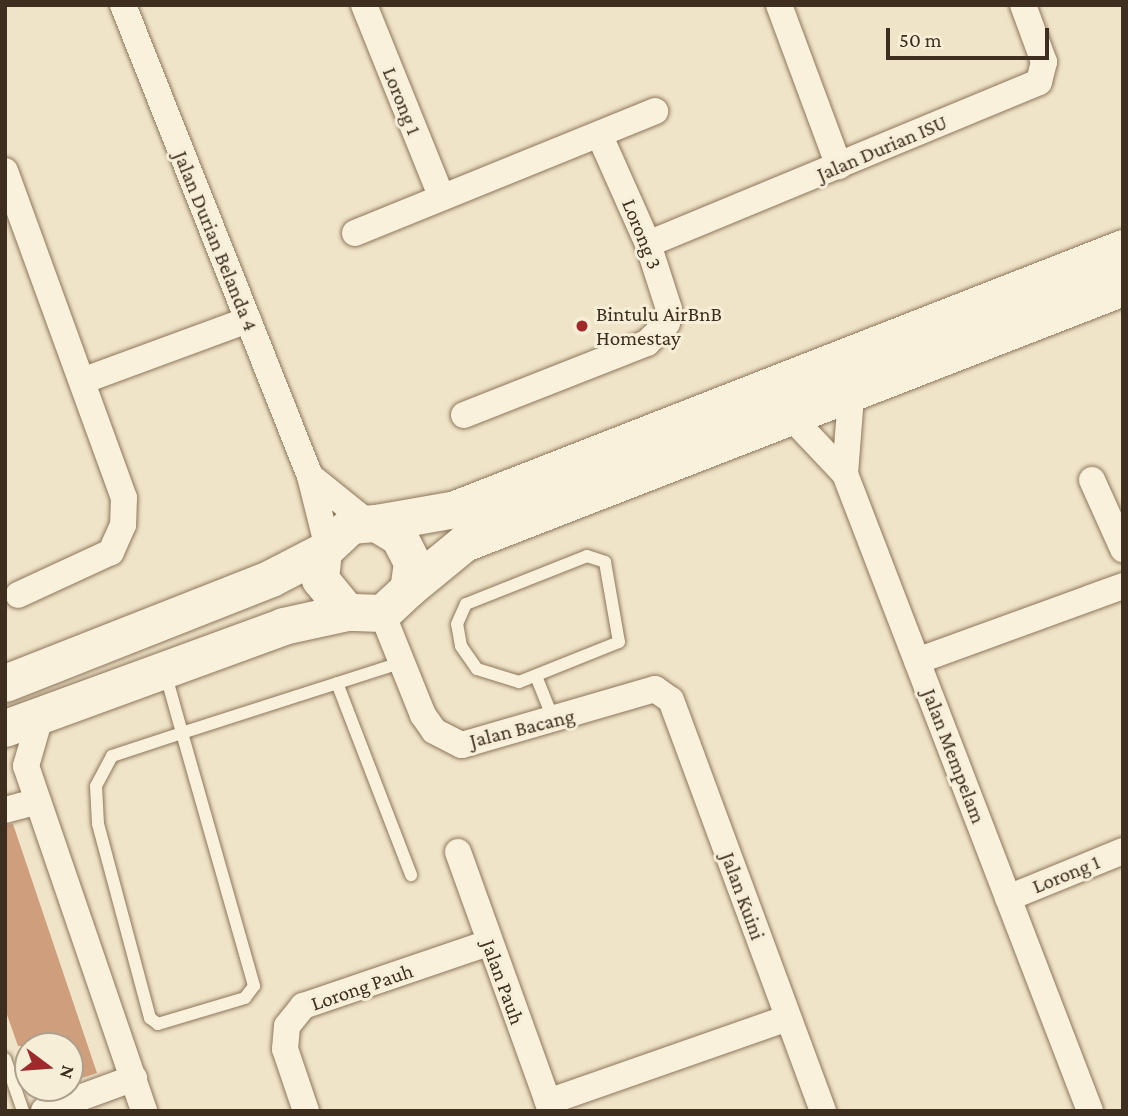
<!DOCTYPE html>
<html>
<head>
<meta charset="utf-8">
<style>
  body { margin:0 }
  #map { position:relative; width:1128px; height:1116px; overflow:hidden; background:#f0e4c8; font-family:"Crimson Pro",serif }
  div>[style] { position:absolute }
  .building>* { inset:0; background:#cf9f7d }
  .roads { filter:drop-shadow(0 0 2px #8d765c) drop-shadow(0 0 2px #8d765c) }
  .lane>* { height:12px; margin:-6px; padding:0 6px; transform-origin:6px; border-radius:6px; background:#faf1dc }
  .street>* { height:26px; margin:-13px; padding:0 13px; transform-origin:13px; border-radius:13px; background:#faf1dc }
  .secondary>* { height:37px; margin:-18.5px; padding:0 18.5px; transform-origin:18.5px; border-radius:18.5px; background:#faf1dc }
  .dots>* { width:19px; height:19px; translate:-50% -50%; box-sizing:border-box; border:4px solid #f7eed8; border-radius:50% }
  span { translate:-50% -50%; white-space:nowrap; text-align:center; line-height:1.15; -webkit-text-stroke:6px #f7eed8; paint-order:stroke }
  .street-label { font-size:21px; color:#3d2e20 }
  .poi-label { font-size:21px; color:#3d2e20 }
  .left { translate:0 -50%; text-align:left }
  .frame { position:absolute; inset:0; border:7px solid #3d2e20; pointer-events:none }
  .north { position:absolute; left:14px; top:1032px; width:70px; height:70px; box-sizing:border-box; background:#f7eed8; border:2px solid #ada18e; border-radius:50%; rotate:106deg; font-size:19px; font-weight:700; line-height:28px; text-align:center; color:#3d2e20 }
  .north::after { content:''; display:block; margin:auto; width:24px; height:32px; background:#9e2a2b; clip-path:polygon(50% 0,100% 100%,50% 72%,0 100%) }
  .scale { position:absolute; left:886px; top:28px; width:163px; height:32px; box-sizing:border-box; border:4px solid #3d2e20; border-top:0; padding-left:9px; font-size:21px; line-height:24px; white-space:nowrap; color:#3d2e20; -webkit-text-stroke:5px #f7eed8; paint-order:stroke }
</style>
</head>
<body>
<div id="map">
  <div class="building">
    <i style="clip-path:polygon(13px 824px,97px 1073px,70px 1082px,70px 1046px,18px 1046px,5px 1009px,5px 825px)"></i>
  </div>
  <div class="roads">
    <div class="lane">
      <i style="left:587px;top:556px;width:19px;rotate:18deg"></i>
      <i style="left:605px;top:562px;width:81px;rotate:80.1deg"></i>
      <i style="left:619px;top:642px;width:108px;rotate:158.2deg"></i>
      <i style="left:519px;top:682px;width:44px;rotate:-162.8deg"></i>
      <i style="left:477px;top:669px;width:28px;rotate:-125deg"></i>
      <i style="left:461px;top:646px;width:22px;rotate:-100deg"></i>
      <i style="left:457px;top:624px;width:22px;rotate:-66deg"></i>
      <i style="left:466px;top:604px;width:130px;rotate:-21.6deg"></i>
      <i style="left:165px;top:672px;width:63px;rotate:74.4deg"></i>
      <i style="left:182px;top:733px;width:263px;rotate:74.1deg"></i>
      <i style="left:254px;top:986px;width:15px;rotate:127deg"></i>
      <i style="left:245px;top:998px;width:91px;rotate:163.4deg"></i>
      <i style="left:158px;top:1024px;width:10px;rotate:-143deg"></i>
      <i style="left:150px;top:1018px;width:201px;rotate:-105deg"></i>
      <i style="left:98px;top:824px;width:38px;rotate:-93deg"></i>
      <i style="left:96px;top:786px;width:34px;rotate:-62deg"></i>
      <i style="left:112px;top:756px;width:74px;rotate:-18.2deg"></i>
      <i style="left:182px;top:733px;width:229px;rotate:-17.8deg"></i>
      <i style="left:536px;top:676px;width:48px;rotate:68.2deg"></i>
      <i style="left:337px;top:683px;width:206px;rotate:68.9deg"></i>
      <i style="left:5px;top:1059px;width:55px;rotate:70.9deg"></i>
    </div>
    <div class="street">
      <i style="left:123px;top:5px;width:507px;rotate:68.35deg"></i>
      <i style="left:310px;top:476px;width:70px;rotate:76deg"></i>
      <i style="left:364px;top:5px;width:206px;rotate:68deg"></i>
      <i style="left:779px;top:5px;width:172px;rotate:69.6deg"></i>
      <i style="left:5px;top:171px;width:348px;rotate:70deg"></i>
      <i style="left:124px;top:498px;width:27px;rotate:92deg"></i>
      <i style="left:123px;top:525px;width:30px;rotate:114deg"></i>
      <i style="left:111px;top:552px;width:102px;rotate:155.2deg"></i>
      <i style="left:355px;top:233px;width:324px;rotate:-22.1deg"></i>
      <i style="left:648px;top:244px;width:423px;rotate:-22.5deg"></i>
      <i style="left:1039px;top:82px;width:21px;rotate:-76deg"></i>
      <i style="left:1044px;top:62px;width:61px;rotate:-110.2deg"></i>
      <i style="left:82px;top:381px;width:177px;rotate:-20.2deg"></i>
      <i style="left:851px;top:397px;width:77px;rotate:94.5deg"></i>
      <i style="left:845px;top:474px;width:682px;rotate:68.96deg"></i>
      <i style="left:464px;top:415px;width:197px;rotate:-21.5deg"></i>
      <i style="left:647px;top:343px;width:28px;rotate:-45deg"></i>
      <i style="left:667px;top:323px;width:14px;rotate:-82deg"></i>
      <i style="left:669px;top:309px;width:68px;rotate:-107.9deg"></i>
      <i style="left:648px;top:244px;width:120px;rotate:-114deg"></i>
      <i style="left:792px;top:418px;width:77px;rotate:46.6deg"></i>
      <i style="left:310px;top:476px;width:73px;rotate:38.9deg"></i>
      <i style="left:1092px;top:480px;width:76px;rotate:65.8deg"></i>
      <i style="left:382px;top:613px;width:110px;rotate:68.1deg"></i>
      <i style="left:423px;top:715px;width:19px;rotate:55deg"></i>
      <i style="left:434px;top:731px;width:31px;rotate:27deg"></i>
      <i style="left:462px;top:745px;width:201px;rotate:-16.2deg"></i>
      <i style="left:655px;top:689px;width:19px;rotate:35deg"></i>
      <i style="left:671px;top:700px;width:438px;rotate:69.7deg"></i>
      <i style="left:917px;top:661px;width:219px;rotate:-20deg"></i>
      <i style="left:41px;top:714px;width:54px;rotate:106.1deg"></i>
      <i style="left:26px;top:766px;width:365px;rotate:71.1deg"></i>
      <i style="left:5px;top:810px;width:34px;rotate:-15deg"></i>
      <i style="left:458px;top:852px;width:275px;rotate:70.2deg"></i>
      <i style="left:1008px;top:898px;width:124px;rotate:-22.2deg"></i>
      <i style="left:548px;top:1102px;width:254px;rotate:-19.3deg"></i>
      <i style="left:44px;top:1111px;width:96px;rotate:-20.1deg"></i>
      <i style="left:306px;top:1111px;width:65px;rotate:-108.7deg"></i>
      <i style="left:285px;top:1049px;width:23px;rotate:-85deg"></i>
      <i style="left:287px;top:1026px;width:26px;rotate:-51deg"></i>
      <i style="left:303px;top:1006px;width:195px;rotate:-18.8deg"></i>
    </div>
    <div class="secondary">
      <i style="left:376px;top:523px;width:80px;rotate:-10deg"></i>
      <i style="left:455px;top:509px;width:717px;rotate:-21.34deg"></i>
      <i style="left:408px;top:589px;width:72px;rotate:-39.4deg"></i>
      <i style="left:464px;top:543px;width:707px;rotate:-21.23deg"></i>
      <i style="left:5px;top:683px;width:286px;rotate:-21.5deg"></i>
      <i style="left:271px;top:578px;width:59px;rotate:-27.4deg"></i>
      <i style="left:323px;top:551px;width:38px;rotate:-43deg"></i>
      <i style="left:351px;top:525px;width:25px;rotate:-5deg"></i>
      <i style="left:376px;top:523px;width:27px;rotate:31deg"></i>
      <i style="left:399px;top:537px;width:28px;rotate:63deg"></i>
      <i style="left:412px;top:562px;width:27px;rotate:98deg"></i>
      <i style="left:408px;top:589px;width:35px;rotate:137deg"></i>
      <i style="left:382px;top:613px;width:35px;rotate:-178deg"></i>
      <i style="left:347px;top:612px;width:43px;rotate:-129.3deg"></i>
      <i style="left:320px;top:579px;width:28px;rotate:-84deg"></i>
      <i style="left:5px;top:728px;width:296px;rotate:-20.1deg"></i>
      <i style="left:283px;top:626px;width:66px;rotate:-12.3deg"></i>
    </div>
  </div>
  <div class="dots">
    <i style="left:582px;top:326px;background:#9e2a2b"></i>
  </div>
  <div class="street-label">
    <span style="left:402px;top:101px;rotate:68deg">Lorong 1</span>
    <span style="left:882px;top:148px;rotate:-23deg">Jalan Durian ISU</span>
    <span style="left:642px;top:234px;rotate:68deg">Lorong 3</span>
    <span style="left:216px;top:241px;rotate:68deg">Jalan Durian Belanda 4</span>
    <span style="left:522px;top:728px;rotate:-14deg">Jalan Bacang</span>
    <span style="left:954px;top:756px;rotate:69deg">Jalan Mempelam</span>
    <span style="left:1066px;top:874px;rotate:-22deg">Lorong 1</span>
    <span style="left:743px;top:896px;rotate:70deg">Jalan Kuini</span>
    <span style="left:503px;top:982px;rotate:70deg">Jalan Pauh</span>
    <span style="left:362px;top:987px;rotate:-19deg">Lorong Pauh</span>
  </div>
  <div class="poi-label">
    <span class="left" style="left:596px;top:326px">Bintulu AirBnB<br>Homestay</span>
  </div>
  <div class="frame"></div>
  <div class="north">N</div>
  <div class="scale">50 m</div>
</div>
</body>
</html>
